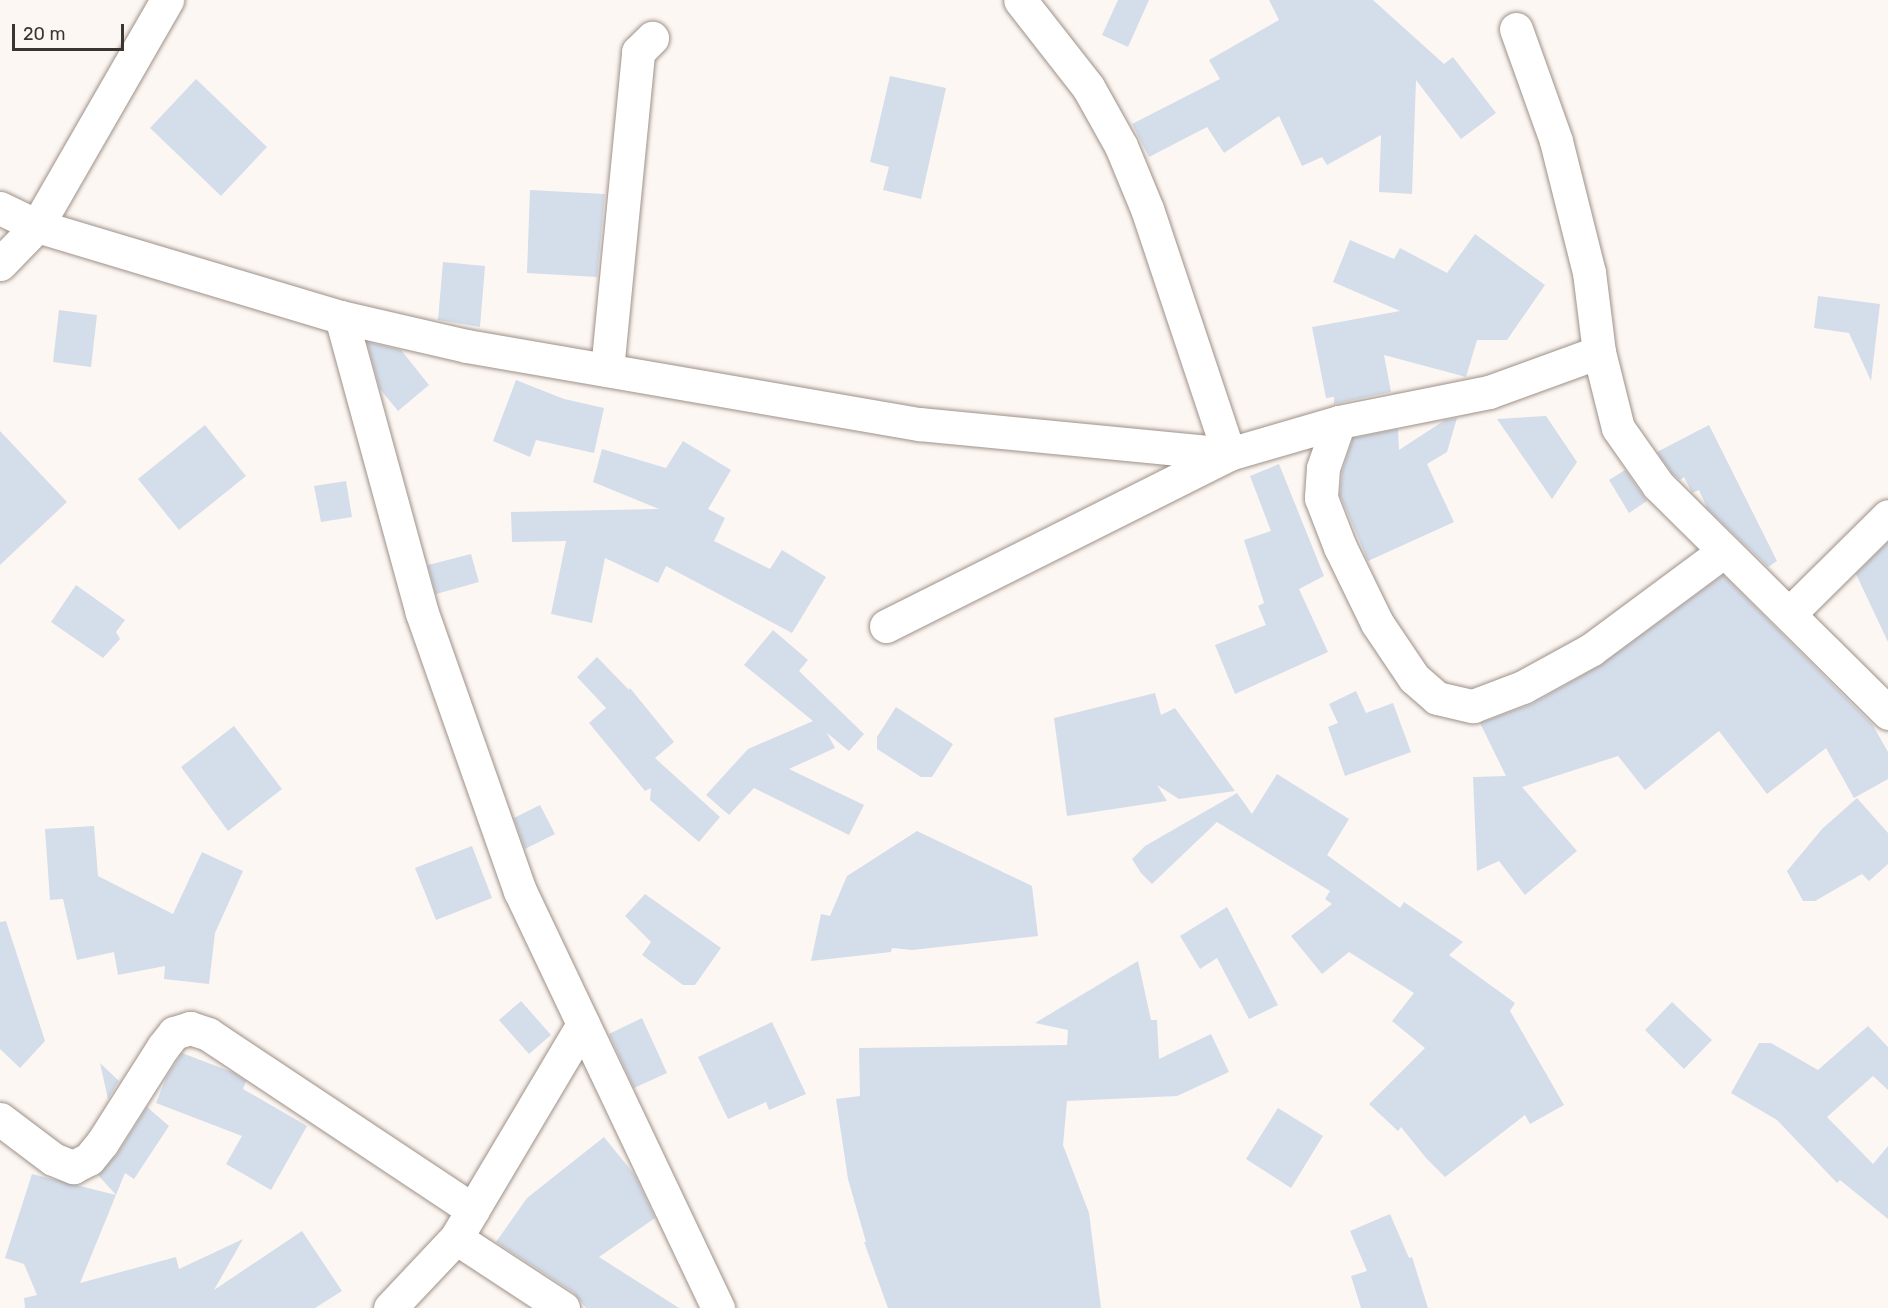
<!DOCTYPE html>
<html>
<head>
<meta charset="utf-8">
<style>
  body { margin:0 }
  #map { position:relative; width:1888px; height:1308px; overflow:hidden; background:#fdf7f3; font-family:Rubik,sans-serif }
  div>[style] { position:absolute }
  .building>* { inset:0; background:#d4ddea }
  .roads { filter:drop-shadow(0 0 2px #9e9188) drop-shadow(0 0 2px #9e9188) }
  .street>* { height:33px; margin:-16.5px; padding:0 16.5px; transform-origin:16.5px; border-radius:16.5px; background:#fff }
  span { translate:-50% -50%; white-space:nowrap; text-align:center; line-height:1.15; -webkit-text-stroke:4.5px #fdf7f3; paint-order:stroke }
  .scale { position:absolute; left:12px; top:24px; width:112px; height:27px; box-sizing:border-box; border:3px solid #3a3531; border-top:0; padding-left:8px; font-size:18px; line-height:21px; white-space:nowrap; color:#3a3531; -webkit-text-stroke:4px #fdf7f3; paint-order:stroke }
</style>
</head>
<body>
<div id="map">
  <div class="building">
    <i style="clip-path:polygon(1118px 0,1149px 0,1128px 47px,1102px 35px)"></i>
    <i style="clip-path:polygon(1269px 0,1373px 0,1444px 64px,1453px 57px,1496px 113px,1461px 139px,1416px 80px,1412px 194px,1379px 192px,1381px 135px,1327px 165px,1322px 157px,1302px 166px,1279px 116px,1224px 153px,1207px 127px,1149px 157px,1132px 124px,1220px 79px,1209px 60px,1279px 20px)"></i>
    <i style="clip-path:polygon(890px 76px,946px 88px,921px 199px,883px 190px,889px 167px,870px 162px)"></i>
    <i style="clip-path:polygon(196px 79px,267px 147px,221px 196px,150px 128px)"></i>
    <i style="clip-path:polygon(530px 190px,605px 194px,597px 277px,527px 273px)"></i>
    <i style="clip-path:polygon(1475px 234px,1545px 285px,1507px 340px,1477px 340px,1466px 377px,1384px 355px,1391px 392px,1334px 404px,1334px 397px,1326px 398px,1312px 327px,1400px 311px,1333px 282px,1350px 240px,1394px 259px,1400px 248px,1447px 273px)"></i>
    <i style="clip-path:polygon(443px 262px,485px 266px,480px 327px,438px 320px)"></i>
    <i style="clip-path:polygon(1818px 296px,1880px 304px,1871px 381px,1849px 333px,1814px 328px)"></i>
    <i style="clip-path:polygon(59px 310px,97px 315px,91px 367px,53px 362px)"></i>
    <i style="clip-path:polygon(367px 342px,401px 350px,429px 385px,398px 411px,380px 389px)"></i>
    <i style="clip-path:polygon(516px 380px,564px 399px,604px 408px,594px 453px,536px 440px,530px 457px,493px 441px)"></i>
    <i style="clip-path:polygon(1546px 416px,1577px 462px,1552px 499px,1497px 419px)"></i>
    <i style="clip-path:polygon(1457px 418px,1447px 452px,1427px 464px,1454px 522px,1368px 561px,1340px 495px,1342px 472px,1353px 438px,1398px 429px,1399px 450px,1445px 420px)"></i>
    <i style="clip-path:polygon(205px 425px,246px 476px,179px 530px,138px 479px)"></i>
    <i style="clip-path:polygon(1709px 425px,1777px 561px,1768px 567px,1707px 508px,1699px 490px,1692px 493px,1684px 477px,1680px 480px,1672px 473px,1657px 452px)"></i>
    <i style="clip-path:polygon(0 431px,67px 502px,0 565px)"></i>
    <i style="clip-path:polygon(683px 441px,731px 470px,708px 509px,725px 518px,714px 541px,770px 569px,782px 550px,826px 577px,792px 633px,666px 566px,658px 583px,605px 558px,592px 623px,551px 614px,566px 541px,512px 542px,511px 512px,659px 509px,593px 482px,602px 449px,666px 468px)"></i>
    <i style="clip-path:polygon(1279px 464px,1324px 576px,1299px 589px,1328px 652px,1235px 694px,1215px 645px,1266px 625px,1258px 606px,1264px 603px,1244px 540px,1271px 531px,1250px 476px)"></i>
    <i style="clip-path:polygon(1625px 470px,1647px 501px,1629px 513px,1609px 480px)"></i>
    <i style="clip-path:polygon(346px 481px,352px 517px,321px 522px,314px 486px)"></i>
    <i style="clip-path:polygon(1888px 542px,1888px 642px,1856px 574px)"></i>
    <i style="clip-path:polygon(471px 554px,479px 582px,436px 594px,428px 565px)"></i>
    <i style="clip-path:polygon(1723px 575px,1872px 724px,1888px 752px,1888px 779px,1854px 798px,1826px 748px,1767px 794px,1719px 731px,1645px 790px,1618px 756px,1522px 787px,1577px 851px,1525px 895px,1499px 861px,1477px 871px,1473px 777px,1506px 776px,1480px 723px,1532px 704px,1601px 665px)"></i>
    <i style="clip-path:polygon(76px 585px,125px 620px,116px 632px,120px 639px,103px 658px,51px 622px)"></i>
    <i style="clip-path:polygon(773px 630px,808px 660px,799px 671px,864px 734px,849px 751px,827px 733px,835px 748px,789px 769px,864px 805px,849px 835px,754px 788px,729px 815px,706px 795px,748px 749px,813px 721px,744px 665px)"></i>
    <i style="clip-path:polygon(597px 657px,629px 690px,630px 688px,674px 742px,655px 758px,720px 817px,699px 842px,650px 800px,651px 788px,645px 791px,589px 723px,606px 708px,577px 677px)"></i>
    <i style="clip-path:polygon(1356px 691px,1366px 713px,1393px 703px,1411px 752px,1345px 776px,1328px 727px,1338px 723px,1329px 704px)"></i>
    <i style="clip-path:polygon(1155px 693px,1161px 715px,1175px 708px,1235px 791px,1179px 799px,1157px 785px,1167px 801px,1067px 816px,1054px 718px)"></i>
    <i style="clip-path:polygon(896px 707px,953px 744px,932px 777px,921px 777px,877px 749px,877px 737px)"></i>
    <i style="clip-path:polygon(234px 726px,282px 789px,228px 831px,181px 767px)"></i>
    <i style="clip-path:polygon(1277px 774px,1349px 819px,1327px 855px,1400px 908px,1404px 902px,1463px 942px,1449px 955px,1515px 1003px,1510px 1011px,1564px 1105px,1530px 1124px,1525px 1115px,1445px 1177px,1426px 1158px,1401px 1127px,1398px 1131px,1369px 1104px,1425px 1048px,1392px 1021px,1414px 993px,1349px 952px,1322px 974px,1291px 936px,1332px 904px,1325px 899px,1330px 891px,1217px 822px,1152px 884px,1141px 873px,1132px 859px,1145px 846px,1237px 793px,1252px 814px)"></i>
    <i style="clip-path:polygon(1857px 798px,1888px 833px,1888px 864px,1869px 881px,1862px 874px,1815px 901px,1803px 901px,1787px 871px,1822px 829px)"></i>
    <i style="clip-path:polygon(540px 805px,555px 834px,525px 849px,514px 818px)"></i>
    <i style="clip-path:polygon(94px 826px,98px 876px,173px 914px,202px 852px,243px 871px,215px 933px,209px 984px,164px 979px,165px 966px,118px 975px,114px 952px,77px 960px,63px 899px,50px 900px,45px 829px)"></i>
    <i style="clip-path:polygon(917px 831px,1032px 886px,1038px 936px,912px 950px,892px 948px,891px 952px,811px 961px,821px 914px,830px 916px,847px 876px)"></i>
    <i style="clip-path:polygon(472px 846px,492px 898px,436px 920px,415px 868px)"></i>
    <i style="clip-path:polygon(645px 894px,721px 948px,695px 985px,683px 985px,642px 955px,651px 942px,625px 916px)"></i>
    <i style="clip-path:polygon(1227px 907px,1278px 1005px,1249px 1019px,1217px 958px,1200px 969px,1180px 936px)"></i>
    <i style="clip-path:polygon(6px 921px,45px 1041px,20px 1068px,0 1049px,0 922px)"></i>
    <i style="clip-path:polygon(1138px 961px,1151px 1020px,1157px 1020px,1159px 1059px,1211px 1034px,1229px 1072px,1177px 1096px,1067px 1101px,1063px 1145px,1089px 1213px,1101px 1308px,888px 1308px,864px 1242px,866px 1242px,848px 1179px,836px 1099px,860px 1096px,859px 1048px,1067px 1045px,1068px 1030px,1035px 1023px)"></i>
    <i style="clip-path:polygon(521px 1001px,551px 1035px,529px 1054px,499px 1020px)"></i>
    <i style="clip-path:polygon(1672px 1002px,1712px 1040px,1684px 1069px,1645px 1030px)"></i>
    <i style="clip-path:polygon(642px 1018px,667px 1073px,634px 1088px,609px 1034px)"></i>
    <i style="clip-path:polygon(772px 1022px,806px 1094px,769px 1110px,766px 1102px,728px 1119px,698px 1057px)"></i>
    <i style="clip-path:polygon(1868px 1026px,1888px 1047px,1888px 1090px,1873px 1076px,1827px 1117px,1873px 1164px,1888px 1146px,1888px 1219px,1840px 1180px,1837px 1183px,1777px 1120px,1731px 1093px,1759px 1043px,1771px 1043px,1818px 1070px)"></i>
    <i style="clip-path:polygon(182px 1053px,232px 1072px,246px 1081px,243px 1089px,307px 1126px,271px 1190px,226px 1164px,242px 1136px,156px 1103px,166px 1078px)"></i>
    <i style="clip-path:polygon(100px 1063px,119px 1081px,108px 1099px)"></i>
    <i style="clip-path:polygon(147px 1107px,169px 1126px,134px 1179px,125px 1173px,116px 1195px,98px 1175px,118px 1153px)"></i>
    <i style="clip-path:polygon(1278px 1108px,1323px 1136px,1291px 1188px,1246px 1159px)"></i>
    <i style="clip-path:polygon(604px 1137px,634px 1174px,655px 1218px,599px 1257px,679px 1308px,586px 1308px,573px 1292px,496px 1242px,527px 1198px)"></i>
    <i style="clip-path:polygon(32px 1174px,116px 1195px,80px 1283px,176px 1257px,179px 1269px,243px 1239px,214px 1290px,302px 1231px,342px 1291px,315px 1308px,25px 1308px,24px 1298px,37px 1295px,24px 1264px,5px 1258px)"></i>
    <i style="clip-path:polygon(1390px 1214px,1409px 1258px,1412px 1257px,1428px 1308px,1361px 1308px,1351px 1276px,1367px 1271px,1350px 1231px)"></i>
  </div>
  <div class="roads">
    <div class="street">
      <i style="left:1516px;top:29px;width:119px;rotate:70.3deg"></i>
      <i style="left:1556px;top:141px;width:135px;rotate:75.9deg"></i>
      <i style="left:1589px;top:272px;width:81px;rotate:82.9deg"></i>
      <i style="left:1599px;top:352px;width:78px;rotate:76deg"></i>
      <i style="left:1618px;top:428px;width:70px;rotate:54.9deg"></i>
      <i style="left:1658px;top:485px;width:324px;rotate:44.7deg"></i>
      <i style="left:0;top:208px;width:41px;rotate:25.9deg"></i>
      <i style="left:37px;top:226px;width:317px;rotate:16.7deg"></i>
      <i style="left:341px;top:317px;width:129px;rotate:13deg"></i>
      <i style="left:467px;top:346px;width:459px;rotate:9.8deg"></i>
      <i style="left:919px;top:424px;width:311px;rotate:5.5deg"></i>
      <i style="left:1229px;top:454px;width:115px;rotate:-16.2deg"></i>
      <i style="left:1339px;top:422px;width:153px;rotate:-11.3deg"></i>
      <i style="left:1489px;top:392px;width:117px;rotate:-20deg"></i>
      <i style="left:0;top:264px;width:53px;rotate:-45.8deg"></i>
      <i style="left:37px;top:226px;width:261px;rotate:-60.1deg"></i>
      <i style="left:341px;top:317px;width:307px;rotate:74.7deg"></i>
      <i style="left:422px;top:613px;width:295px;rotate:70.6deg"></i>
      <i style="left:520px;top:891px;width:462px;rotate:64.6deg"></i>
      <i style="left:607px;top:370px;width:320px;rotate:-84.4deg"></i>
      <i style="left:638px;top:52px;width:20px;rotate:-45deg"></i>
      <i style="left:1339px;top:422px;width:49px;rotate:109.2deg"></i>
      <i style="left:1323px;top:468px;width:30px;rotate:94deg"></i>
      <i style="left:1321px;top:498px;width:53px;rotate:68.8deg"></i>
      <i style="left:1340px;top:547px;width:85px;rotate:64deg"></i>
      <i style="left:1377px;top:623px;width:66px;rotate:56.1deg"></i>
      <i style="left:1414px;top:678px;width:30px;rotate:41deg"></i>
      <i style="left:1437px;top:698px;width:37px;rotate:13deg"></i>
      <i style="left:1473px;top:706px;width:53px;rotate:-20.8deg"></i>
      <i style="left:1523px;top:687px;width:79px;rotate:-28.8deg"></i>
      <i style="left:1592px;top:649px;width:164px;rotate:-36.6deg"></i>
      <i style="left:1789px;top:614px;width:139px;rotate:-44.7deg"></i>
      <i style="left:886px;top:626px;width:384px;rotate:-26.6deg"></i>
      <i style="left:1229px;top:454px;width:258px;rotate:-108.5deg"></i>
      <i style="left:1147px;top:209px;width:68px;rotate:-112.4deg"></i>
      <i style="left:1121px;top:146px;width:68px;rotate:-119.2deg"></i>
      <i style="left:1088px;top:87px;width:110px;rotate:-128deg"></i>
      <i style="left:0;top:1119px;width:66px;rotate:37deg"></i>
      <i style="left:53px;top:1159px;width:22px;rotate:22deg"></i>
      <i style="left:73px;top:1167px;width:18px;rotate:-27deg"></i>
      <i style="left:89px;top:1159px;width:21px;rotate:-51deg"></i>
      <i style="left:102px;top:1143px;width:114px;rotate:-57.6deg"></i>
      <i style="left:163px;top:1047px;width:18px;rotate:-52deg"></i>
      <i style="left:174px;top:1033px;width:17px;rotate:-17deg"></i>
      <i style="left:190px;top:1028px;width:19px;rotate:18deg"></i>
      <i style="left:208px;top:1034px;width:318px;rotate:33.6deg"></i>
      <i style="left:456px;top:1238px;width:249px;rotate:-59.3deg"></i>
      <i style="left:390px;top:1308px;width:96px;rotate:-46.7deg"></i>
      <i style="left:456px;top:1238px;width:128px;rotate:33.2deg"></i>
    </div>
  </div>
  <div class="scale">20 m</div>
</div>
</body>
</html>
